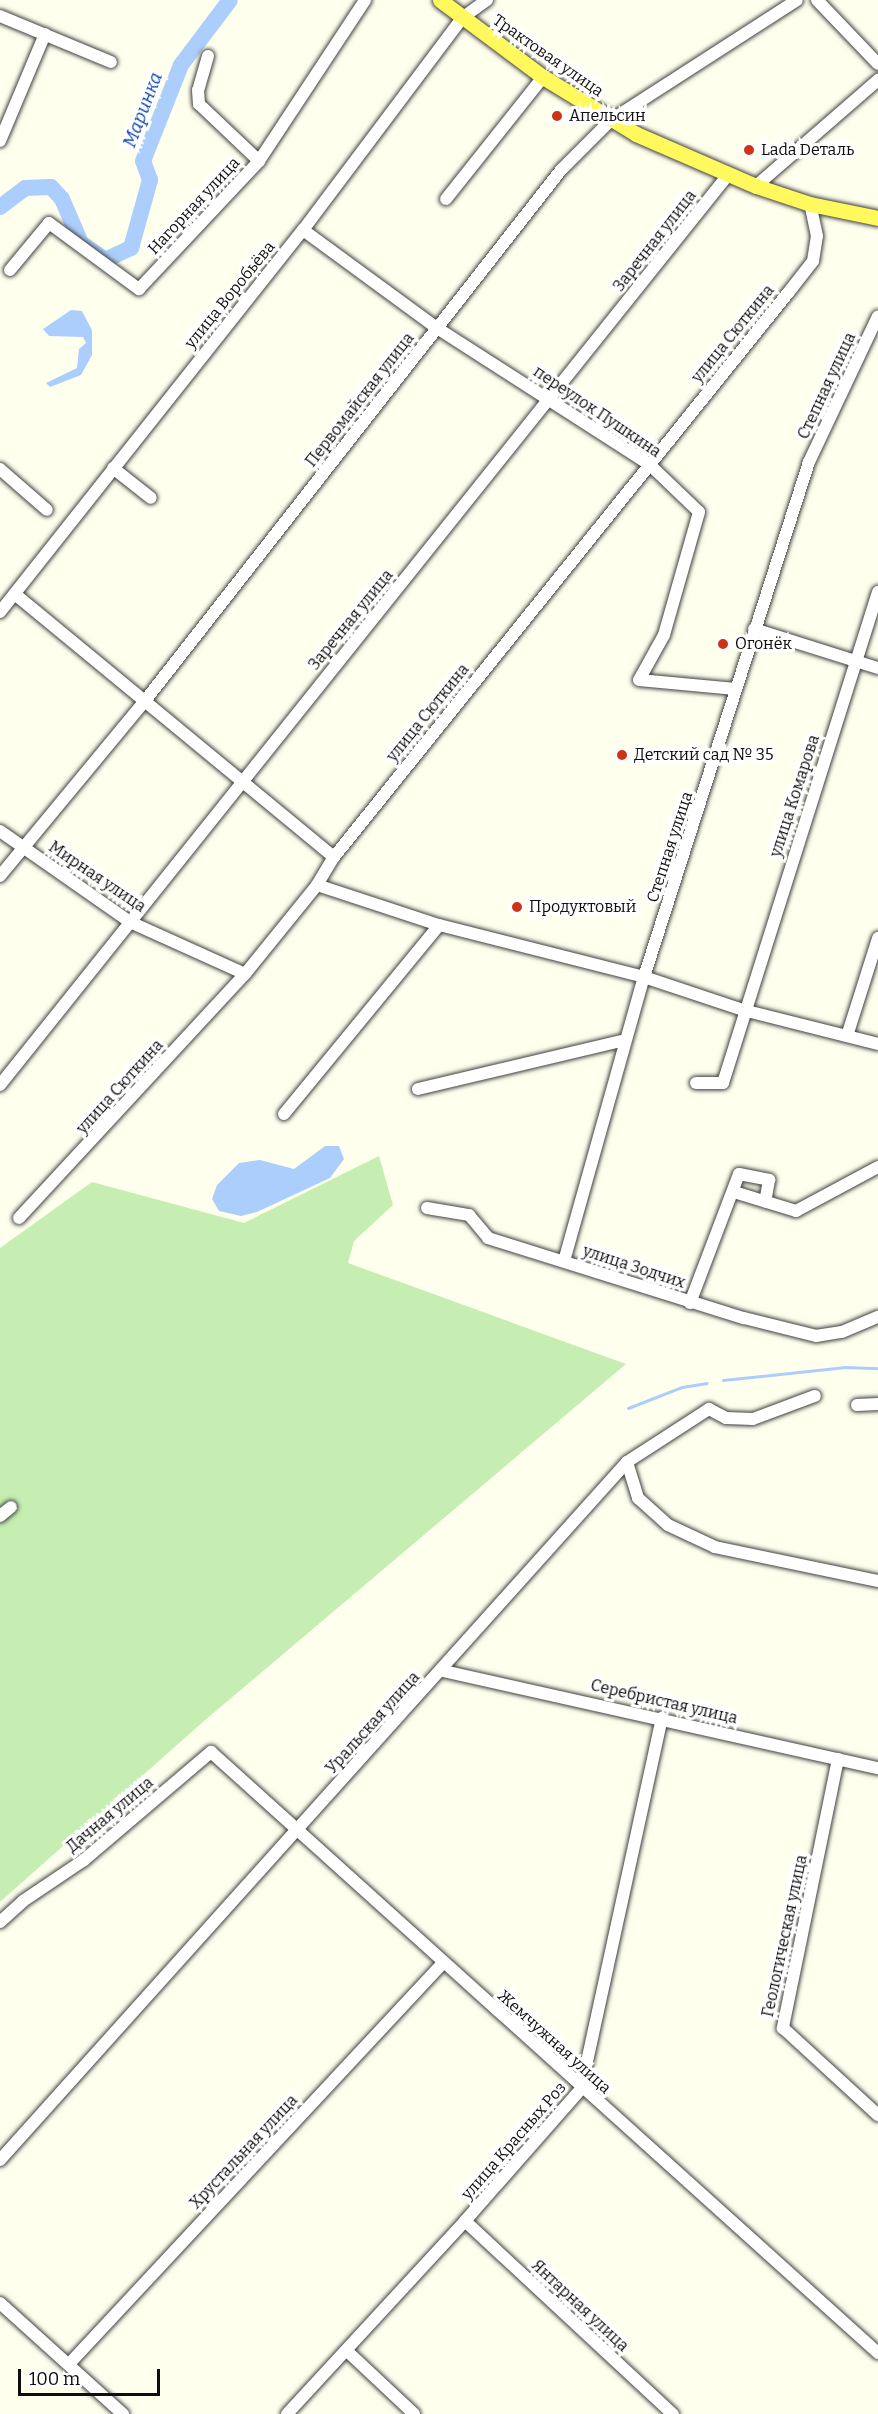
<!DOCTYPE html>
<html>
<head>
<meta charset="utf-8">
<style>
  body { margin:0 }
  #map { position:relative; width:878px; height:2414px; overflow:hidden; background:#ffe; font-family:Bitter,serif }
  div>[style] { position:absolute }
  .green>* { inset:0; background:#c6eeb3 }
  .water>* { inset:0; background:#accefd }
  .stream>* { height:3px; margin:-1.5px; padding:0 1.5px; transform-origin:1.5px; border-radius:1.5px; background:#accefd }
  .river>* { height:16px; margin:-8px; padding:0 8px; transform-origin:8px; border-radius:8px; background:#accefd }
  .roads { filter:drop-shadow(0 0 2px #414141) drop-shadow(0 0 2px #414141) }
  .minor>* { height:12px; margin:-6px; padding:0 6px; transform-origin:6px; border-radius:6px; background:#fff }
  .major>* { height:15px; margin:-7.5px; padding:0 7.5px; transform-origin:7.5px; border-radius:7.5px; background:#fff95e }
  .dots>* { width:16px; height:16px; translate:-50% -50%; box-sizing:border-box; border:3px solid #fff; border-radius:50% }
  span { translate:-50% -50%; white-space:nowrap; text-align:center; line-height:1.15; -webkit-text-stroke:6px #fff; paint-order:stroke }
  .street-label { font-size:16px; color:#0e0e0e }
  .poi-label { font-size:16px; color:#0e0e0e }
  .left { translate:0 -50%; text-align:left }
  .water-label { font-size:18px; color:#0944ad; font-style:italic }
  .scale { position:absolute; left:18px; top:2369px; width:142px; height:27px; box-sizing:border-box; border:3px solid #0e0e0e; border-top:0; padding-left:8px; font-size:18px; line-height:21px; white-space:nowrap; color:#0e0e0e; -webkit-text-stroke:4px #fff; paint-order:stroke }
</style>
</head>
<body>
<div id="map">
  <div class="green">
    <i style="clip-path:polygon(379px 1156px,393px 1205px,354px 1241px,348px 1263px,626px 1364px,204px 1721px,0 1902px,0 1248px,92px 1182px,244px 1223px)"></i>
  </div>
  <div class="water">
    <i style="clip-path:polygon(71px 310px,82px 311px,92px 330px,92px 355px,81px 375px,50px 387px,46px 383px,77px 368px,79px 349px,86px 343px,83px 337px,49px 336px,43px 329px)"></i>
    <i style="clip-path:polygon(325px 1146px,339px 1146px,344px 1159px,330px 1178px,257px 1212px,241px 1216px,219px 1211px,212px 1199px,217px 1185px,239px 1163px,260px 1160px,294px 1169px)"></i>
  </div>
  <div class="stream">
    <i style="left:723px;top:1380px;width:123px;rotate:-6.1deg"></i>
    <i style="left:845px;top:1367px;width:33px;rotate:2deg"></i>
    <i style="left:628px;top:1408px;width:58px;rotate:-21.3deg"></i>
    <i style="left:682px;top:1387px;width:25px;rotate:-9deg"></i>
  </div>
  <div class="river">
    <i style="left:0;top:207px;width:31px;rotate:-37deg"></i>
    <i style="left:25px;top:188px;width:26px;rotate:-2deg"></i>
    <i style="left:51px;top:187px;width:16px;rotate:47deg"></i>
    <i style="left:62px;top:199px;width:48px;rotate:66.6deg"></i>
    <i style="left:81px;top:243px;width:29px;rotate:35deg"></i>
    <i style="left:105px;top:260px;width:29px;rotate:-25deg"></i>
    <i style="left:131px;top:248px;width:71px;rotate:-74.4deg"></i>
    <i style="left:150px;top:180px;width:20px;rotate:-110deg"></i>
    <i style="left:143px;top:161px;width:103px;rotate:-68.4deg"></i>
    <i style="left:181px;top:65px;width:81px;rotate:-53deg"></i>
  </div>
  <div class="roads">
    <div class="minor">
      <i style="left:817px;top:0;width:88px;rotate:46.4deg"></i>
      <i style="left:0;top:16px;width:120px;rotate:22.5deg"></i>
      <i style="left:208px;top:56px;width:35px;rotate:106deg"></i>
      <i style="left:198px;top:90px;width:14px;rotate:86deg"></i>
      <i style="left:199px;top:104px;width:83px;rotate:43.5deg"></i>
      <i style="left:0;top:141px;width:116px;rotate:-67.2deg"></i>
      <i style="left:756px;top:186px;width:162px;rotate:-41deg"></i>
      <i style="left:446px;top:199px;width:156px;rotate:-51.5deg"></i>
      <i style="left:303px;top:230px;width:166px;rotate:36.2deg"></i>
      <i style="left:437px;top:328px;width:252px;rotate:32.7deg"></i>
      <i style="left:649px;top:464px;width:69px;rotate:43.8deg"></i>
      <i style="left:699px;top:512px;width:128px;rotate:105.9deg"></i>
      <i style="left:664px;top:635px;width:51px;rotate:119.1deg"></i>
      <i style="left:639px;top:680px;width:97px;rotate:5.3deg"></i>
      <i style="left:10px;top:270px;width:61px;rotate:-50.3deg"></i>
      <i style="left:49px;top:223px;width:112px;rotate:36.3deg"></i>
      <i style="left:139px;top:289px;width:175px;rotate:-46.8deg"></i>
      <i style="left:259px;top:161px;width:193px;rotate:-56.6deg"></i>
      <i style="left:113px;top:468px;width:48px;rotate:38.3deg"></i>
      <i style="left:0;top:469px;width:62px;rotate:41.1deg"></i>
      <i style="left:16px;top:595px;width:412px;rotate:39.5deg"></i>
      <i style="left:0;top:612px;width:488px;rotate:-51.6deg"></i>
      <i style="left:303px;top:230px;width:265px;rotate:-53.1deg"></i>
      <i style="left:462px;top:18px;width:31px;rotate:-36deg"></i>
      <i style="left:754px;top:629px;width:130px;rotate:17.5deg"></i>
      <i style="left:0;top:831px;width:159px;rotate:35deg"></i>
      <i style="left:130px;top:922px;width:126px;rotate:24.3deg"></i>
      <i style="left:0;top:876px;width:226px;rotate:-50.4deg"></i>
      <i style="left:144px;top:702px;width:676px;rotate:-51.91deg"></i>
      <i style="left:561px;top:170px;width:71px;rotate:-45deg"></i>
      <i style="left:611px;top:120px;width:221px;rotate:-32.8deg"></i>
      <i style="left:317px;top:885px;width:128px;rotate:18.2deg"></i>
      <i style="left:439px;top:925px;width:211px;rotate:14.2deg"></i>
      <i style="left:644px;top:977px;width:104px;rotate:18.4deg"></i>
      <i style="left:743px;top:1010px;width:139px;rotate:14.1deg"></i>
      <i style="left:847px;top:1036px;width:103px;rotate:-72.4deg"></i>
      <i style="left:696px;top:1083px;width:27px"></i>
      <i style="left:723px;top:1083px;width:515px;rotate:-72.48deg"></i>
      <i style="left:0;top:1085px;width:1165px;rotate:-51.34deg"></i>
      <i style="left:418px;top:1089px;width:213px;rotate:-13.3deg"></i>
      <i style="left:284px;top:1114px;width:244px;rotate:-50.6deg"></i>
      <i style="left:734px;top:1192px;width:65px;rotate:17deg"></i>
      <i style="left:796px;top:1211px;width:93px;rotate:-28.2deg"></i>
      <i style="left:427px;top:1208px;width:43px;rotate:9.5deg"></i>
      <i style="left:469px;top:1215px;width:30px;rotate:50deg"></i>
      <i style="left:488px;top:1238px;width:268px;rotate:17.4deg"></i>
      <i style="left:744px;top:1318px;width:74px;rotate:14deg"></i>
      <i style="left:816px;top:1336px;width:26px;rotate:-9deg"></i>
      <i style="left:842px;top:1332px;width:39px;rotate:-23deg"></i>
      <i style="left:19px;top:1218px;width:333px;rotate:-47.2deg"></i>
      <i style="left:245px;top:974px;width:114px;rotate:-51deg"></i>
      <i style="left:317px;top:885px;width:33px;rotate:-59deg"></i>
      <i style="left:334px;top:857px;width:724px;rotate:-51.17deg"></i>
      <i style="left:788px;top:293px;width:41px;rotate:-52deg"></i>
      <i style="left:813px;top:261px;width:25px;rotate:-81deg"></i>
      <i style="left:817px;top:236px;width:33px;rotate:-102deg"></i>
      <i style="left:564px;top:1261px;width:295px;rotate:-74.3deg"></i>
      <i style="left:644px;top:977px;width:541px;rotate:-72.24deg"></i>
      <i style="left:809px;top:462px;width:161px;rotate:-64.7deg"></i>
      <i style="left:690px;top:1303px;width:138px;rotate:-69.2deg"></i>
      <i style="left:739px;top:1174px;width:31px;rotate:11deg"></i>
      <i style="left:769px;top:1180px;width:22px;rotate:100deg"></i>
      <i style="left:857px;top:1405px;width:21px;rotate:-3deg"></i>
      <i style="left:627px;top:1462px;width:38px;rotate:73deg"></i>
      <i style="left:638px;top:1498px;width:40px;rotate:42deg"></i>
      <i style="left:668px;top:1525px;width:52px;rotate:25.1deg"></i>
      <i style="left:715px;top:1547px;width:167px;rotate:11.8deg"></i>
      <i style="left:0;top:1516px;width:14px;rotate:-39deg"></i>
      <i style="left:443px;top:1671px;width:446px;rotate:12.6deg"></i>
      <i style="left:838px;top:1759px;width:275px;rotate:101.6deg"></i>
      <i style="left:783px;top:2028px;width:129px;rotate:42.5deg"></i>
      <i style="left:0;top:1922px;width:31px;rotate:-42deg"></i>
      <i style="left:23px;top:1901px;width:73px;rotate:-33.9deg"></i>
      <i style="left:84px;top:1860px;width:167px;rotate:-40.4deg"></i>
      <i style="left:211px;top:1752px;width:898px;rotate:42.02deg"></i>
      <i style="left:0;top:2160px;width:938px;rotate:-48.07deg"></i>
      <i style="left:627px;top:1462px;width:98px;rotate:-32.9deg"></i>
      <i style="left:709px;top:1409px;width:19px;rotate:28deg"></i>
      <i style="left:726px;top:1418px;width:27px;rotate:2deg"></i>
      <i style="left:753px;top:1419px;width:66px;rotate:-20.4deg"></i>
      <i style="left:465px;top:2221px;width:284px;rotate:42.9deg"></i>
      <i style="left:0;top:2303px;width:166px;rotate:42.1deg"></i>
      <i style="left:347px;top:2351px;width:92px;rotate:43.2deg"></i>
      <i style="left:69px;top:2364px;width:548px;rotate:-47deg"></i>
      <i style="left:287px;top:2414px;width:263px;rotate:-47.3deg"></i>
      <i style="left:465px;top:2221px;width:176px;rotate:-48.7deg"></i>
      <i style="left:581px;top:2089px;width:380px;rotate:-77.7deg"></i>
    </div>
    <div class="major">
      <i style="left:440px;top:0;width:129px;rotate:36.8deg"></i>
      <i style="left:543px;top:77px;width:109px;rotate:31.5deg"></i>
      <i style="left:636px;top:134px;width:131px;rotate:23.4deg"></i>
      <i style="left:756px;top:186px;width:57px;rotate:18.4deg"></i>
      <i style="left:810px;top:204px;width:69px;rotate:11.6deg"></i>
    </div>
  </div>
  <div class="dots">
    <i style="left:557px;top:116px;background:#cd3316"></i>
    <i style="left:749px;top:150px;background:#cd3316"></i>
    <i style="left:723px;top:644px;background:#cd3316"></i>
    <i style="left:622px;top:755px;background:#cd3316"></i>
    <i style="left:517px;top:907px;background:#cd3316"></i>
  </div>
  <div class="street-label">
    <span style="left:548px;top:56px;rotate:35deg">Трактовая улица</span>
    <span style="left:194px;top:206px;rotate:-47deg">Нагорная улица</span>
    <span style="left:655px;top:241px;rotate:-52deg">Заречная улица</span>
    <span style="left:230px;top:295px;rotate:-51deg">улица Воробьёва</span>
    <span style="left:733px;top:334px;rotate:-51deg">улица Сюткина</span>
    <span style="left:827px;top:386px;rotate:-65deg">Степная улица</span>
    <span style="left:360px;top:400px;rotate:-52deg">Первомайская улица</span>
    <span style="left:597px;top:412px;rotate:34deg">переулок Пушкина</span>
    <span style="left:351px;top:620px;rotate:-51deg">Заречная улица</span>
    <span style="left:428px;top:713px;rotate:-51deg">улица Сюткина</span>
    <span style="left:795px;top:796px;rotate:-72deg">улица Комарова</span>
    <span style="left:670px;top:847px;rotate:-72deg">Степная улица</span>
    <span style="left:97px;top:877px;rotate:34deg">Мирная улица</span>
    <span style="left:120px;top:1087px;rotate:-48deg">улица Сюткина</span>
    <span style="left:634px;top:1267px;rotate:18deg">улица Зодчих</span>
    <span style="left:664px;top:1702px;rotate:13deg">Серебристая улица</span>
    <span style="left:373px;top:1723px;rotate:-48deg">Уральская улица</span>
    <span style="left:110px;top:1815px;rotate:-40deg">Дачная улица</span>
    <span style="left:785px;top:1936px;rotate:-78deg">Геологическая улица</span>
    <span style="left:554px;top:2042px;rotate:42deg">Жемчужная улица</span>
    <span style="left:514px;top:2141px;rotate:-49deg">улица Красных Роз</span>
    <span style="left:244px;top:2152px;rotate:-47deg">Хрустальная улица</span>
    <span style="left:580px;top:2306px;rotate:43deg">Янтарная улица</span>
  </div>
  <div class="poi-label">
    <span class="left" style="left:569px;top:116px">Апельсин</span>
    <span class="left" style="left:761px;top:150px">Lada Dеталь</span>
    <span class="left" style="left:735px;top:644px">Огонёк</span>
    <span class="left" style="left:634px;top:755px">Детский сад № 35</span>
    <span class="left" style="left:529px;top:907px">Продуктовый</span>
  </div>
  <div class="water-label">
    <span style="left:143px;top:110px;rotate:-69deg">Маринка</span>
  </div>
  <div class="scale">100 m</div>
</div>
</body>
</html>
